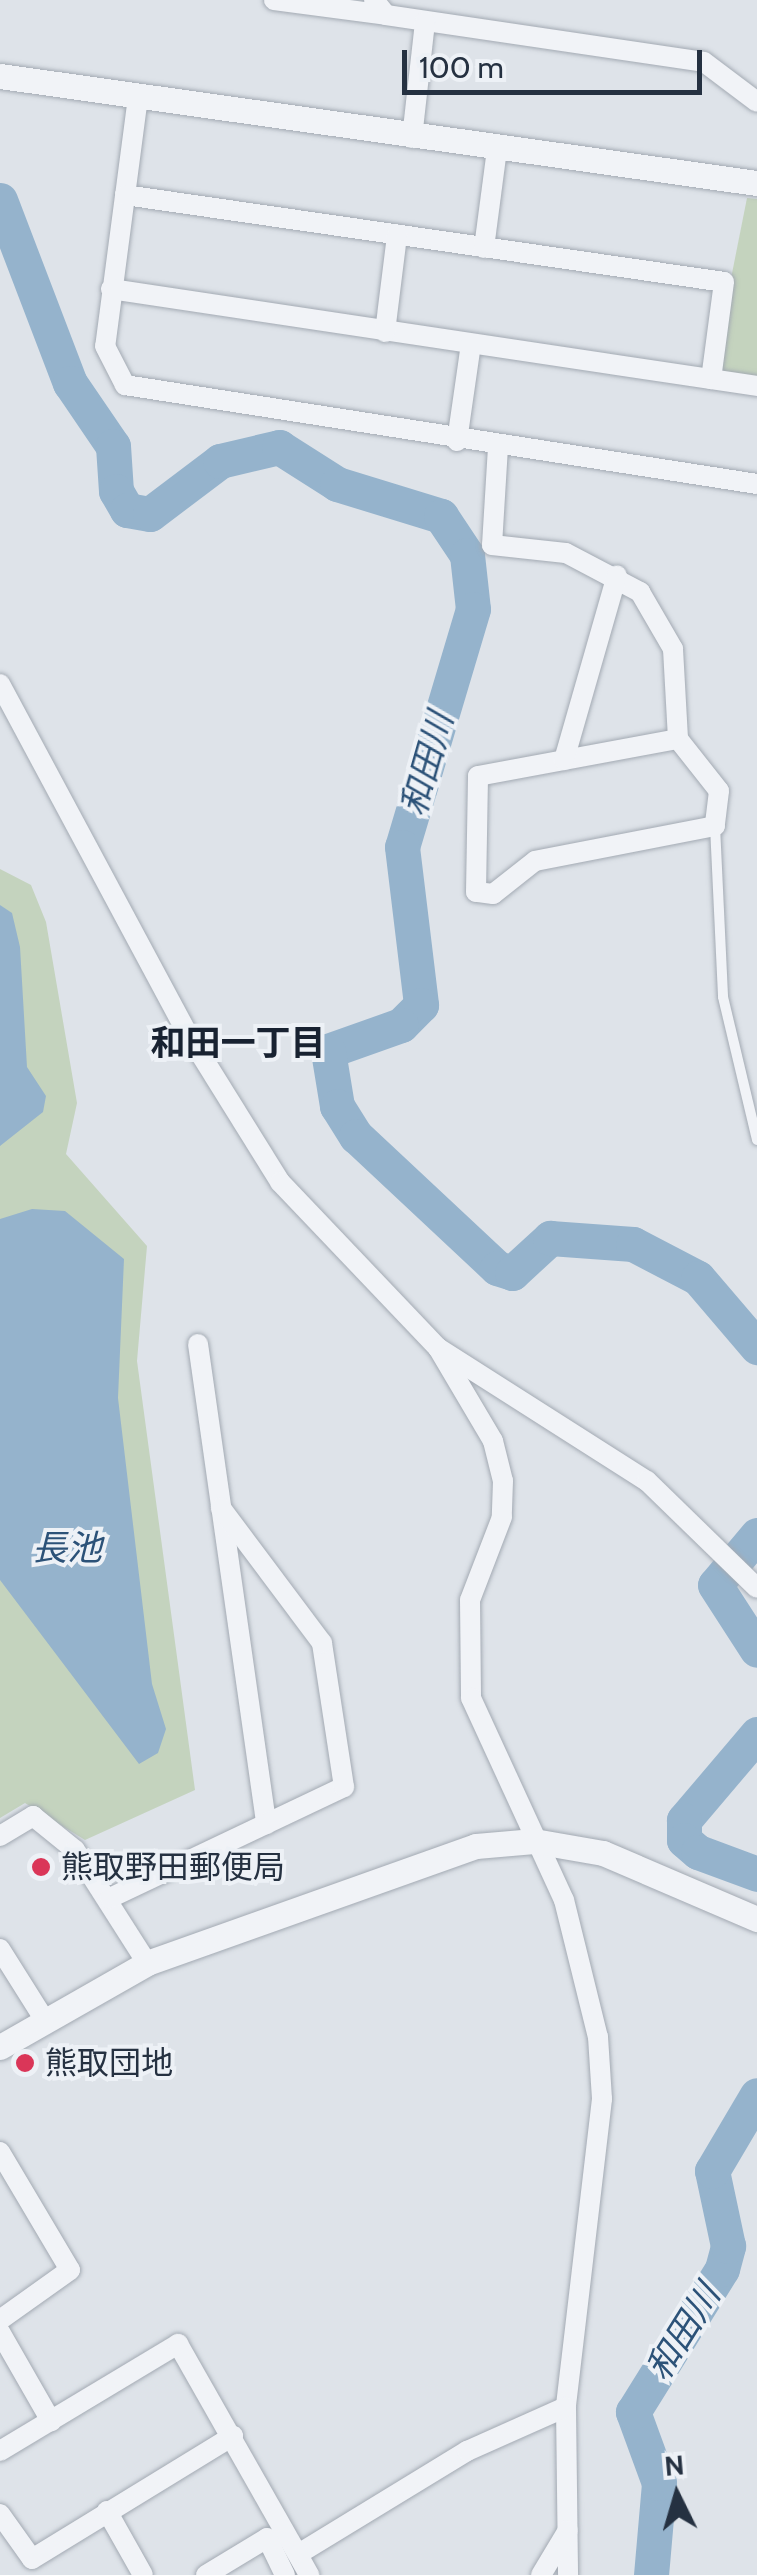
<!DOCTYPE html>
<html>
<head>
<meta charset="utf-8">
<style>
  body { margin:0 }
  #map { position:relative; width:757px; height:2575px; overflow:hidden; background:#dee3e9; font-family:Cabin,"Noto Sans JP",sans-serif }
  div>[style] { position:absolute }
  .green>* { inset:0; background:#c4d3be }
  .water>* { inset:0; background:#95b3cc }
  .river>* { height:35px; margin:-17.5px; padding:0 17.5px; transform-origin:17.5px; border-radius:17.5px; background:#95b3cc }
  .roads { filter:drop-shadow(0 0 2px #a3aab3) drop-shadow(0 0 2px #a3aab3) }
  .service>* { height:10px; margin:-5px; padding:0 5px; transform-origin:5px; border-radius:5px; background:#f1f3f7 }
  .minor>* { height:20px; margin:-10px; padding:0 10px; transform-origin:10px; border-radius:10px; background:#f1f3f7 }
  .tertiary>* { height:25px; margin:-12.5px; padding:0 12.5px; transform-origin:12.5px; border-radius:12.5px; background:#f1f3f7 }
  .dots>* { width:28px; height:28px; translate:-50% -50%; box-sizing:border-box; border:5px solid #edf1f6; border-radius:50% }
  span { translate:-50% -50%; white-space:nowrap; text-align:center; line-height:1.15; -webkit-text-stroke:8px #edf1f6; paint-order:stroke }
  .poi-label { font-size:32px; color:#253141 }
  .left { translate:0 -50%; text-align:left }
  .water-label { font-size:35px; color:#2c5278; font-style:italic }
  .neighbourhood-label { font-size:35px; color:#182231; font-weight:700 }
  .north { position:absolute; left:627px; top:2445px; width:100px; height:100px; -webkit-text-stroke:8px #edf1f6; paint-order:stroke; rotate:355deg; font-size:28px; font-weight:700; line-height:40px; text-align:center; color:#253141 }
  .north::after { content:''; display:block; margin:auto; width:35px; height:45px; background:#253141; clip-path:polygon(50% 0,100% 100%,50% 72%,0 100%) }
  .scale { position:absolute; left:402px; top:50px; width:300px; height:45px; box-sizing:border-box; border:5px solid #253141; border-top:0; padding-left:12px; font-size:30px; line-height:35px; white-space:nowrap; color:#253141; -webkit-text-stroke:8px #edf1f6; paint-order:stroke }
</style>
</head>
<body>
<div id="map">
  <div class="green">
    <i style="clip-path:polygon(747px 198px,757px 199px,757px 386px,711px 379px)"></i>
    <i style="clip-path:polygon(0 869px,31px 885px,46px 922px,77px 1103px,66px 1154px,147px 1246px,137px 1361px,195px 1790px,85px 1840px,25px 1803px,0 1818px)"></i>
  </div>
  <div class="water">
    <i style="clip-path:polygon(0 905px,12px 913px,20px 947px,27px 1067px,46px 1096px,43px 1112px,0 1146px)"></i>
    <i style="clip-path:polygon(32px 1209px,65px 1211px,124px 1259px,118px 1398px,152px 1684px,166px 1729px,158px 1753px,139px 1764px,0 1580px,0 1219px)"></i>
  </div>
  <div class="river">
    <i style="left:0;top:200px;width:196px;rotate:69.1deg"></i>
    <i style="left:70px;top:383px;width:76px;rotate:55.7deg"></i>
    <i style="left:113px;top:446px;width:45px;rotate:86.2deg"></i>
    <i style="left:116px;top:491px;width:22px;rotate:60deg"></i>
    <i style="left:127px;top:510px;width:23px;rotate:10deg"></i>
    <i style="left:150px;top:514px;width:88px;rotate:-37.1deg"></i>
    <i style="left:220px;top:461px;width:61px;rotate:-13.3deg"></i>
    <i style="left:279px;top:447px;width:69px;rotate:32.5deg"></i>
    <i style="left:337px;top:484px;width:109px;rotate:17.1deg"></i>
    <i style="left:441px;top:516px;width:47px;rotate:56.3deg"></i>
    <i style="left:467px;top:555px;width:54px;rotate:83.7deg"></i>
    <i style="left:473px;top:609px;width:248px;rotate:106.6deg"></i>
    <i style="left:402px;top:847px;width:159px;rotate:83.1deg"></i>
    <i style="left:421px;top:1005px;width:28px;rotate:135deg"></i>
    <i style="left:401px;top:1025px;width:77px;rotate:160.4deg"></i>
    <i style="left:328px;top:1051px;width:56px;rotate:80.7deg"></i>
    <i style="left:337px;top:1106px;width:36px;rotate:58deg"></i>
    <i style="left:356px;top:1136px;width:193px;rotate:43.1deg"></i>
    <i style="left:497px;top:1268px;width:16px;rotate:18deg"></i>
    <i style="left:512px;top:1273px;width:52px;rotate:-42.6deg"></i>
    <i style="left:550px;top:1238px;width:83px;rotate:4.1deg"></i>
    <i style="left:633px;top:1244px;width:73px;rotate:27.6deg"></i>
    <i style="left:698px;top:1278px;width:91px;rotate:49.5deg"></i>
    <i style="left:757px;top:1535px;width:65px;rotate:130deg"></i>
    <i style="left:715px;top:1585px;width:77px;rotate:57.1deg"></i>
    <i style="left:757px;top:1734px;width:113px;rotate:130.3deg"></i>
    <i style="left:684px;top:1820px;width:20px;rotate:90deg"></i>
    <i style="left:684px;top:1840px;width:18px;rotate:41deg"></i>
    <i style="left:698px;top:1852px;width:63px;rotate:20.4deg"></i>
    <i style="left:651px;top:2575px;width:92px;rotate:-85deg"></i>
    <i style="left:659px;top:2483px;width:76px;rotate:-110.1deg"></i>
    <i style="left:633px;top:2412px;width:168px;rotate:-58.1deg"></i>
    <i style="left:722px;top:2269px;width:24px;rotate:-75deg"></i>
    <i style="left:728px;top:2246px;width:77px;rotate:-102deg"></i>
    <i style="left:712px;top:2171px;width:88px;rotate:-59.4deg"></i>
  </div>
  <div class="roads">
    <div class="service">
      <i style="left:715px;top:826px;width:171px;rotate:87.3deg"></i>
      <i style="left:723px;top:997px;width:147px;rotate:76.6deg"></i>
    </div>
    <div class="minor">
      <i style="left:274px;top:0;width:113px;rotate:7.6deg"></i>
      <i style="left:374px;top:0;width:19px;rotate:51deg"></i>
      <i style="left:386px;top:15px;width:321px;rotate:8.4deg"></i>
      <i style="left:704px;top:62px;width:66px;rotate:37deg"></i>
      <i style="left:138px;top:97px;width:251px;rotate:97.5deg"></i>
      <i style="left:105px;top:346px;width:44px;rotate:62.9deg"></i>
      <i style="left:125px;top:385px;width:640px;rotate:8.9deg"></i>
      <i style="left:412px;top:138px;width:117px;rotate:-83.6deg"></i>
      <i style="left:125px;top:195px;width:605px;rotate:8.26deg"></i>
      <i style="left:724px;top:282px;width:98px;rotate:97.6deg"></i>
      <i style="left:484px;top:248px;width:100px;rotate:-82.5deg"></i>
      <i style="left:111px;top:289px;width:653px;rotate:8.54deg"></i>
      <i style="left:385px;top:332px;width:98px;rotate:-82.9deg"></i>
      <i style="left:457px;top:441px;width:98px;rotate:-81.8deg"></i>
      <i style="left:498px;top:447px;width:98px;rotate:93.5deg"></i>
      <i style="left:492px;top:545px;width:74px;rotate:6.2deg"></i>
      <i style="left:566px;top:553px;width:84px;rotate:27.8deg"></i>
      <i style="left:640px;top:592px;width:66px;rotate:59.9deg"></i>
      <i style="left:673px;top:649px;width:90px;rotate:86.8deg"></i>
      <i style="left:0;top:684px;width:388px;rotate:61.8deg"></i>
      <i style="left:183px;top:1026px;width:184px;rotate:58.1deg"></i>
      <i style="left:280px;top:1182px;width:229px;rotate:46.4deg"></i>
      <i style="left:438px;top:1348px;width:248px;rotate:32.5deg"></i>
      <i style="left:647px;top:1481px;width:153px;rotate:44.2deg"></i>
      <i style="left:678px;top:739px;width:66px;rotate:51.7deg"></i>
      <i style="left:719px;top:791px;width:35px;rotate:97deg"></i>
      <i style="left:715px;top:826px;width:183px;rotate:169deg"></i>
      <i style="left:535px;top:861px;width:53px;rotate:141.8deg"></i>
      <i style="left:493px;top:894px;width:17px;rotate:-173deg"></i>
      <i style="left:476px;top:892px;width:116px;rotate:-89deg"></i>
      <i style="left:478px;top:776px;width:203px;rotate:-10.5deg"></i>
      <i style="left:564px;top:760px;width:192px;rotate:-74deg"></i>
      <i style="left:198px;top:1344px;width:485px;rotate:81.9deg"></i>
      <i style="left:438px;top:1348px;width:108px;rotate:59.4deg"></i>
      <i style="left:493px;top:1441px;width:41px;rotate:76deg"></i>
      <i style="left:503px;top:1481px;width:36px;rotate:92deg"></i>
      <i style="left:502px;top:1517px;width:89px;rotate:111.1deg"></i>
      <i style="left:470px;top:1600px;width:98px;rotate:89.4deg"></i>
      <i style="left:471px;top:1698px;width:222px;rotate:65.3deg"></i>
      <i style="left:564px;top:1900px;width:141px;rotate:76.1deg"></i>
      <i style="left:598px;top:2037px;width:62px;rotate:86.3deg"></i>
      <i style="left:602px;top:2099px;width:310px;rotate:96.7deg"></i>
      <i style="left:566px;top:2407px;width:168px;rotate:89.3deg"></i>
      <i style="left:0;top:1836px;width:39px;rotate:-31deg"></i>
      <i style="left:33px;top:1816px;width:54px;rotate:39deg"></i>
      <i style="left:75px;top:1850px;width:134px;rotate:57.5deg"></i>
      <i style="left:110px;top:1898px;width:259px;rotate:-25.4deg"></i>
      <i style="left:344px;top:1787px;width:146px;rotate:-98.7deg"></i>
      <i style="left:322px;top:1643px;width:169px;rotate:-126.8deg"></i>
      <i style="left:0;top:1949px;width:83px;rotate:57.8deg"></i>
      <i style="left:0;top:2152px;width:137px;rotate:59.3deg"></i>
      <i style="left:70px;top:2270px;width:86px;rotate:144.5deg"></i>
      <i style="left:0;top:2332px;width:103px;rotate:60.2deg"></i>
      <i style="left:0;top:2451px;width:208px;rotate:-31deg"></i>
      <i style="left:178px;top:2344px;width:266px;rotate:60.4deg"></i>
      <i style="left:107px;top:2511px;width:73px;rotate:60.6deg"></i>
      <i style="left:0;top:2514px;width:55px;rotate:54.6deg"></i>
      <i style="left:32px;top:2559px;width:236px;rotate:-31.5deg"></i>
      <i style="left:300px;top:2553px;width:196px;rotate:-31.4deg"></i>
      <i style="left:467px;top:2451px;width:108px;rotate:-24deg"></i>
      <i style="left:206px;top:2575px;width:71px;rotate:-31.2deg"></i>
      <i style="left:267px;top:2538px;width:41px;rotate:64.1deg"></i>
      <i style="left:541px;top:2575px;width:52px;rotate:-59deg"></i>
    </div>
    <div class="tertiary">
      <i style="left:0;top:76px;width:765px;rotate:8.05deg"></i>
      <i style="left:0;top:2047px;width:169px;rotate:-29.7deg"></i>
      <i style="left:147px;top:1963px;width:349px;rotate:-19.6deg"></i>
      <i style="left:476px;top:1846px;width:58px;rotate:-4.9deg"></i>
      <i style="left:534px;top:1841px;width:70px;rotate:9.9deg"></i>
      <i style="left:603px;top:1853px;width:168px;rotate:23.2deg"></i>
    </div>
  </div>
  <div class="dots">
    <i style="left:41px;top:1867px;background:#da3658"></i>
    <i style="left:25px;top:2063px;background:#da3658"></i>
  </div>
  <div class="poi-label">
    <span class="left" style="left:61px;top:1867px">熊取野田郵便局</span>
    <span class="left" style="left:45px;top:2063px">熊取団地</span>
  </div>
  <div class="water-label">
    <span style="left:427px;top:764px;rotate:-74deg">和田川</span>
    <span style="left:67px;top:1548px">長池</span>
    <span style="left:683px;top:2332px;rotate:-58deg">和田川</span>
  </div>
  <div class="neighbourhood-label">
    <span style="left:238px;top:1043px">和田一丁目</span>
  </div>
  <div class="north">N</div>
  <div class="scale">100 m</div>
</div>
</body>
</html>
